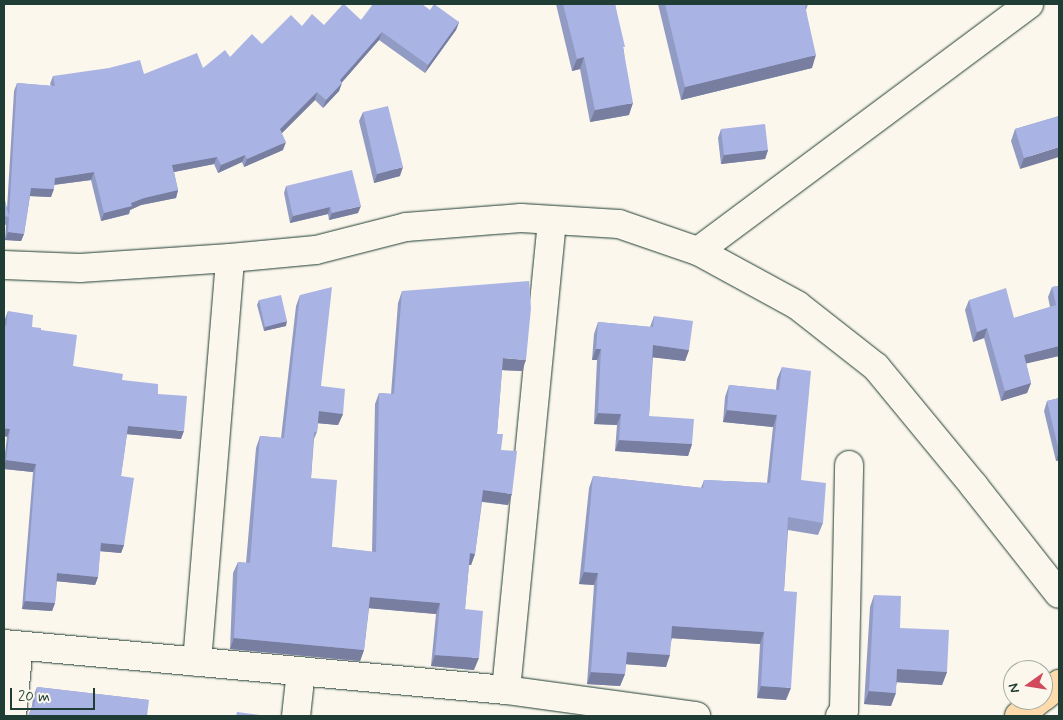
<!DOCTYPE html>
<html>
<head>
<meta charset="utf-8">
<style>
  body { margin:0 }
  #map { position:relative; width:1063px; height:720px; overflow:hidden; background:#fbf7ec; font-family:Mynerve,sans-serif }
  div>[style] { position:absolute }
  .roads { filter:drop-shadow(0 0 1px #1f3d34) drop-shadow(0 0 1px #1f3d34) }
  .minor>* { height:28px; margin:-14px; padding:0 14px; transform-origin:14px; border-radius:14px; background:#fbf7ec }
  .major>* { height:28px; margin:-14px; padding:0 14px; transform-origin:14px; border-radius:14px; background:#fedbac }
  .wall>* { inset:0; background:#929bc4 }
  .shaded-wall>* { inset:0; background:#777ea0 }
  .building>* { inset:0; background:#aab4e4 }
  span { translate:-50% -50%; white-space:nowrap; text-align:center; line-height:1.15; -webkit-text-stroke:5px #fbf7ec; paint-order:stroke }
  .frame { position:absolute; inset:0; border:5px solid #1f3d34; pointer-events:none }
  .north { position:absolute; left:1003px; top:660px; width:50px; height:50px; box-sizing:border-box; background:#fbf7ec; border:1px solid #a3ada2; border-radius:50%; rotate:257deg; font-size:14px; font-weight:700; line-height:20px; text-align:center; color:#1f3d34 }
  .north::after { content:''; display:block; margin:auto; width:18px; height:22px; background:#d1495b; clip-path:polygon(50% 0,100% 100%,50% 72%,0 100%) }
  .scale { position:absolute; left:10px; top:688px; width:85px; height:22px; box-sizing:border-box; border:2px solid #1f3d34; border-top:0; padding-left:6px; font-size:15px; line-height:18px; white-space:nowrap; color:#1f3d34; -webkit-text-stroke:4px #fbf7ec; paint-order:stroke }
</style>
</head>
<body>
<div id="map">
  <div class="roads">
    <div class="minor">
      <i style="left:698px;top:251px;width:413px;rotate:-36.7deg"></i>
      <i style="left:4px;top:265px;width:76px;rotate:2.3deg"></i>
      <i style="left:80px;top:268px;width:150px;rotate:-3.8deg"></i>
      <i style="left:230px;top:258px;width:86px;rotate:-5.3deg"></i>
      <i style="left:316px;top:250px;width:93px;rotate:-14.3deg"></i>
      <i style="left:406px;top:227px;width:115px;rotate:-4.5deg"></i>
      <i style="left:521px;top:218px;width:98px;rotate:3.5deg"></i>
      <i style="left:619px;top:224px;width:83px;rotate:18.9deg"></i>
      <i style="left:698px;top:251px;width:113px;rotate:28.6deg"></i>
      <i style="left:797px;top:305px;width:100px;rotate:38.1deg"></i>
      <i style="left:876px;top:367px;width:154px;rotate:50.5deg"></i>
      <i style="left:974px;top:486px;width:137px;rotate:51.8deg"></i>
      <i style="left:4px;top:644px;width:504px;rotate:5.24deg"></i>
      <i style="left:506px;top:690px;width:192px;rotate:7.8deg"></i>
      <i style="left:197px;top:662px;width:405px;rotate:-85.3deg"></i>
      <i style="left:506px;top:690px;width:471px;rotate:-84.4deg"></i>
      <i style="left:12px;top:716px;width:71px;rotate:-84.4deg"></i>
      <i style="left:296px;top:716px;width:45px;rotate:-83.7deg"></i>
      <i style="left:840px;top:716px;width:7px;rotate:-56deg"></i>
      <i style="left:844px;top:710px;width:245px;rotate:-88.8deg"></i>
    </div>
    <div class="major">
      <i style="left:1043px;top:697px;width:21px;rotate:-39deg"></i>
      <i style="left:1019px;top:716px;width:26px;rotate:-39deg"></i>
    </div>
  </div>
  <div class="wall">
    <i style="clip-path:polygon(556px 4px,615px 4px,624px 52px,629px 115px,590px 122px,580px 69px,572px 71px)"></i>
    <i style="clip-path:polygon(658px 4px,808px 4px,806px 10px,812px 68px,681px 100px)"></i>
    <i style="clip-path:polygon(430px 10px,459px 22px,456px 30px,425px 73px,379px 40px,342px 82px,339px 91px,323px 108px,315px 100px,282px 133px,283px 150px,244px 167px,242px 162px,218px 173px,214px 164px,174px 172px,178px 190px,176px 198px,141px 205px,130px 210px,129px 214px,101px 221px,91px 180px,54px 185px,51px 197px,30px 196px,24px 234px,21px 241px,5px 240px,6px 225px,4px 224px,4px 197px,7px 209px,14px 91px,17px 83px,51px 86px,50px 84px,53px 76px,144px 74px,203px 68px,262px 44px,302px 26px,324px 25px)"></i>
    <i style="clip-path:polygon(363px 112px,400px 176px,374px 183px,359px 121px)"></i>
    <i style="clip-path:polygon(1059px 116px,1020px 169px,1011px 141px,1015px 129px)"></i>
    <i style="clip-path:polygon(721px 129px,768px 150px,765px 159px,721px 164px,718px 138px)"></i>
    <i style="clip-path:polygon(286px 186px,358px 213px,329px 220px,328px 214px,290px 223px,284px 193px)"></i>
    <i style="clip-path:polygon(1059px 286px,1059px 356px,1026px 363px,1031px 383px,1027px 393px,1001px 401px,984px 338px,973px 342px,965px 310px,969px 300px,1014px 318px,1050px 307px,1048px 297px,1052px 287px)"></i>
    <i style="clip-path:polygon(402px 291px,522px 371px,502px 370px,497px 434px,501px 450px,508px 505px,482px 502px,475px 554px,471px 565px,469px 565px,465px 609px,474px 670px,431px 666px,436px 614px,369px 608px,364px 650px,360px 661px,230px 649px,233px 573px,238px 562px,246px 563px,256px 448px,260px 436px,281px 438px,296px 306px,300px 295px,321px 386px,343px 414px,338px 425px,318px 423px,317px 432px,314px 439px,311px 478px,332px 547px,372px 552px,375px 404px,379px 393px,391px 394px,398px 303px)"></i>
    <i style="clip-path:polygon(259px 300px,286px 326px,264px 331px,257px 305px)"></i>
    <i style="clip-path:polygon(8px 311px,32px 327px,41px 330px,73px 366px,122px 380px,158px 394px,181px 439px,127px 434px,121px 476px,124px 545px,121px 553px,100px 551px,98px 577px,95px 585px,57px 581px,55px 603px,52px 611px,22px 609px,33px 472px,4px 469px,4px 462px,7px 437px,4px 325px,5px 319px)"></i>
    <i style="clip-path:polygon(654px 316px,689px 350px,685px 361px,653px 357px,649px 416px,692px 444px,688px 456px,615px 451px,617px 425px,594px 424px,597px 360px,592px 360px,594px 334px,598px 322px,650px 327px)"></i>
    <i style="clip-path:polygon(782px 367px,801px 480px,823px 523px,818px 535px,788px 530px,784px 591px,786px 700px,757px 698px,760px 644px,672px 638px,666px 667px,626px 664px,625px 674px,620px 686px,587px 684px,594px 585px,579px 584px,589px 488px,593px 476px,701px 488px,704px 480px,767px 483px,773px 427px,723px 422px,725px 397px,729px 385px,776px 390px,777px 379px)"></i>
    <i style="clip-path:polygon(1059px 398px,1059px 460px,1056px 461px,1044px 411px,1047px 401px)"></i>
    <i style="clip-path:polygon(874px 595px,900px 628px,947px 672px,942px 685px,897px 682px,891px 706px,864px 704px,870px 607px)"></i>
    <i style="clip-path:polygon(37px 687px,149px 700px,29px 714px,32px 706px,33px 697px)"></i>
  </div>
  <div class="shaded-wall">
    <i style="clip-path:polygon(459px 22px,456px 30px,425px 73px,428px 65px)"></i>
    <i style="clip-path:polygon(382px 32px,379px 40px,337px 88px,340px 80px)"></i>
    <i style="clip-path:polygon(816px 55px,812px 68px,681px 100px,685px 87px)"></i>
    <i style="clip-path:polygon(584px 57px,580px 69px,572px 71px,577px 59px)"></i>
    <i style="clip-path:polygon(342px 83px,339px 91px,323px 108px,326px 100px)"></i>
    <i style="clip-path:polygon(317px 92px,315px 100px,278px 137px,280px 129px)"></i>
    <i style="clip-path:polygon(633px 103px,629px 115px,590px 122px,595px 110px)"></i>
    <i style="clip-path:polygon(286px 142px,283px 150px,244px 167px,247px 159px)"></i>
    <i style="clip-path:polygon(1059px 147px,1059px 157px,1020px 169px,1024px 158px)"></i>
    <i style="clip-path:polygon(768px 150px,765px 159px,721px 164px,724px 155px)"></i>
    <i style="clip-path:polygon(245px 155px,242px 162px,218px 173px,221px 165px)"></i>
    <i style="clip-path:polygon(217px 157px,214px 164px,169px 173px,172px 165px)"></i>
    <i style="clip-path:polygon(403px 167px,400px 176px,374px 183px,377px 174px)"></i>
    <i style="clip-path:polygon(94px 172px,91px 180px,52px 185px,55px 178px)"></i>
    <i style="clip-path:polygon(31px 188px,54px 189px,51px 197px,28px 196px)"></i>
    <i style="clip-path:polygon(178px 190px,176px 198px,141px 205px,130px 210px,129px 214px,101px 221px,104px 213px,144px 198px)"></i>
    <i style="clip-path:polygon(361px 206px,358px 213px,329px 220px,332px 213px)"></i>
    <i style="clip-path:polygon(330px 207px,328px 214px,290px 223px,293px 216px)"></i>
    <i style="clip-path:polygon(8px 232px,24px 234px,21px 241px,5px 240px)"></i>
    <i style="clip-path:polygon(287px 321px,286px 326px,264px 331px,265px 327px)"></i>
    <i style="clip-path:polygon(987px 328px,984px 338px,973px 342px,977px 332px)"></i>
    <i style="clip-path:polygon(653px 345px,689px 350px,685px 361px,649px 357px)"></i>
    <i style="clip-path:polygon(1059px 346px,1059px 356px,1020px 365px,1024px 355px)"></i>
    <i style="clip-path:polygon(596px 349px,601px 349px,597px 360px,592px 360px)"></i>
    <i style="clip-path:polygon(503px 358px,526px 360px,522px 371px,499px 370px)"></i>
    <i style="clip-path:polygon(1031px 383px,1027px 393px,1001px 401px,1005px 391px)"></i>
    <i style="clip-path:polygon(727px 410px,777px 415px,773px 427px,723px 422px)"></i>
    <i style="clip-path:polygon(319px 411px,343px 414px,338px 425px,315px 423px)"></i>
    <i style="clip-path:polygon(598px 413px,621px 414px,617px 425px,594px 424px)"></i>
    <i style="clip-path:polygon(128px 426px,184px 431px,181px 439px,125px 434px)"></i>
    <i style="clip-path:polygon(4px 428px,10px 429px,7px 437px,4px 436px)"></i>
    <i style="clip-path:polygon(619px 440px,692px 444px,688px 456px,615px 451px)"></i>
    <i style="clip-path:polygon(1059px 451px,1059px 460px,1056px 461px)"></i>
    <i style="clip-path:polygon(6px 460px,36px 464px,33px 472px,4px 469px,4px 466px)"></i>
    <i style="clip-path:polygon(483px 490px,512px 494px,508px 505px,479px 501px)"></i>
    <i style="clip-path:polygon(101px 543px,124px 545px,121px 553px,98px 551px)"></i>
    <i style="clip-path:polygon(470px 553px,475px 554px,471px 565px,466px 565px)"></i>
    <i style="clip-path:polygon(584px 572px,598px 573px,594px 585px,579px 584px)"></i>
    <i style="clip-path:polygon(57px 573px,98px 577px,95px 585px,54px 581px)"></i>
    <i style="clip-path:polygon(370px 597px,440px 603px,436px 614px,366px 608px)"></i>
    <i style="clip-path:polygon(25px 601px,55px 603px,52px 611px,22px 609px)"></i>
    <i style="clip-path:polygon(672px 626px,764px 632px,760px 644px,668px 638px)"></i>
    <i style="clip-path:polygon(234px 638px,364px 650px,360px 661px,230px 649px)"></i>
    <i style="clip-path:polygon(627px 652px,670px 655px,666px 667px,622px 664px)"></i>
    <i style="clip-path:polygon(435px 655px,479px 658px,474px 670px,431px 666px)"></i>
    <i style="clip-path:polygon(897px 669px,947px 672px,942px 685px,893px 682px)"></i>
    <i style="clip-path:polygon(591px 672px,625px 674px,620px 686px,587px 684px)"></i>
    <i style="clip-path:polygon(761px 686px,791px 688px,786px 700px,757px 698px)"></i>
    <i style="clip-path:polygon(869px 691px,896px 693px,891px 706px,864px 704px)"></i>
  </div>
  <div class="building">
    <i style="clip-path:polygon(343px 4px,344px 4px,361px 20px,373px 4px,422px 4px,430px 10px,434px 4px,459px 22px,428px 65px,382px 32px,340px 80px,342px 83px,326px 100px,317px 92px,280px 129px,286px 142px,247px 159px,245px 155px,221px 165px,217px 157px,172px 165px,178px 190px,144px 198px,131px 203px,132px 206px,104px 213px,94px 172px,55px 178px,54px 189px,31px 188px,24px 234px,8px 232px,9px 217px,4px 216px,4px 197px,9px 216px,17px 83px,55px 86px,53px 76px,109px 68px,140px 60px,144px 74px,197px 53px,203px 68px,225px 50px,230px 57px,252px 34px,262px 44px,291px 15px,302px 26px,312px 14px,324px 25px)"></i>
    <i style="clip-path:polygon(563px 4px,615px 4px,625px 47px,623px 47px,633px 103px,595px 110px,584px 57px,577px 59px)"></i>
    <i style="clip-path:polygon(665px 4px,808px 4px,808px 5px,805px 6px,816px 55px,685px 87px)"></i>
    <i style="clip-path:polygon(388px 106px,403px 167px,377px 174px,363px 112px)"></i>
    <i style="clip-path:polygon(1059px 116px,1059px 147px,1024px 158px,1015px 129px)"></i>
    <i style="clip-path:polygon(765px 124px,768px 150px,724px 155px,721px 129px)"></i>
    <i style="clip-path:polygon(352px 170px,361px 206px,332px 213px,330px 207px,293px 216px,286px 186px)"></i>
    <i style="clip-path:polygon(529px 281px,531px 308px,526px 360px,503px 358px,497px 434px,503px 434px,501px 450px,517px 451px,512px 494px,483px 490px,475px 554px,470px 553px,465px 609px,483px 611px,479px 658px,435px 655px,440px 603px,370px 597px,364px 650px,234px 638px,238px 562px,250px 563px,260px 436px,284px 438px,300px 295px,332px 287px,321px 386px,345px 389px,343px 414px,319px 411px,317px 432px,314px 432px,311px 478px,337px 480px,332px 547px,376px 552px,379px 393px,394px 394px,402px 291px)"></i>
    <i style="clip-path:polygon(1059px 286px,1059px 346px,1024px 355px,1031px 383px,1005px 391px,987px 328px,977px 332px,969px 300px,1006px 288px,1014px 318px,1056px 305px,1052px 287px)"></i>
    <i style="clip-path:polygon(281px 295px,287px 321px,265px 327px,259px 300px)"></i>
    <i style="clip-path:polygon(8px 311px,33px 315px,32px 327px,41px 328px,41px 330px,77px 335px,73px 366px,123px 374px,122px 380px,158px 384px,158px 394px,187px 396px,184px 431px,128px 426px,121px 476px,134px 478px,124px 545px,101px 543px,98px 577px,57px 573px,55px 603px,25px 601px,36px 464px,6px 460px,10px 429px,4px 428px,4px 325px,6px 326px)"></i>
    <i style="clip-path:polygon(654px 316px,693px 321px,689px 350px,653px 345px,649px 416px,694px 419px,692px 444px,619px 440px,621px 414px,598px 413px,601px 349px,596px 349px,598px 322px,653px 327px)"></i>
    <i style="clip-path:polygon(782px 367px,811px 371px,801px 480px,826px 483px,823px 523px,788px 517px,784px 591px,797px 592px,791px 688px,761px 686px,764px 632px,672px 626px,670px 655px,627px 652px,625px 674px,591px 672px,598px 573px,584px 572px,593px 476px,703px 488px,704px 480px,770px 483px,777px 415px,727px 410px,729px 385px,779px 390px)"></i>
    <i style="clip-path:polygon(1059px 398px,1059px 451px,1047px 401px)"></i>
    <i style="clip-path:polygon(874px 595px,901px 596px,900px 628px,949px 630px,947px 672px,897px 669px,896px 693px,869px 691px)"></i>
    <i style="clip-path:polygon(37px 687px,149px 700px,147px 716px,26px 716px,29px 714px,32px 706px,34px 707px)"></i>
    <i style="clip-path:polygon(237px 712px,268px 716px,236px 716px)"></i>
  </div>
  <div class="frame"></div>
  <div class="north">N</div>
  <div class="scale">20 m</div>
</div>
</body>
</html>
